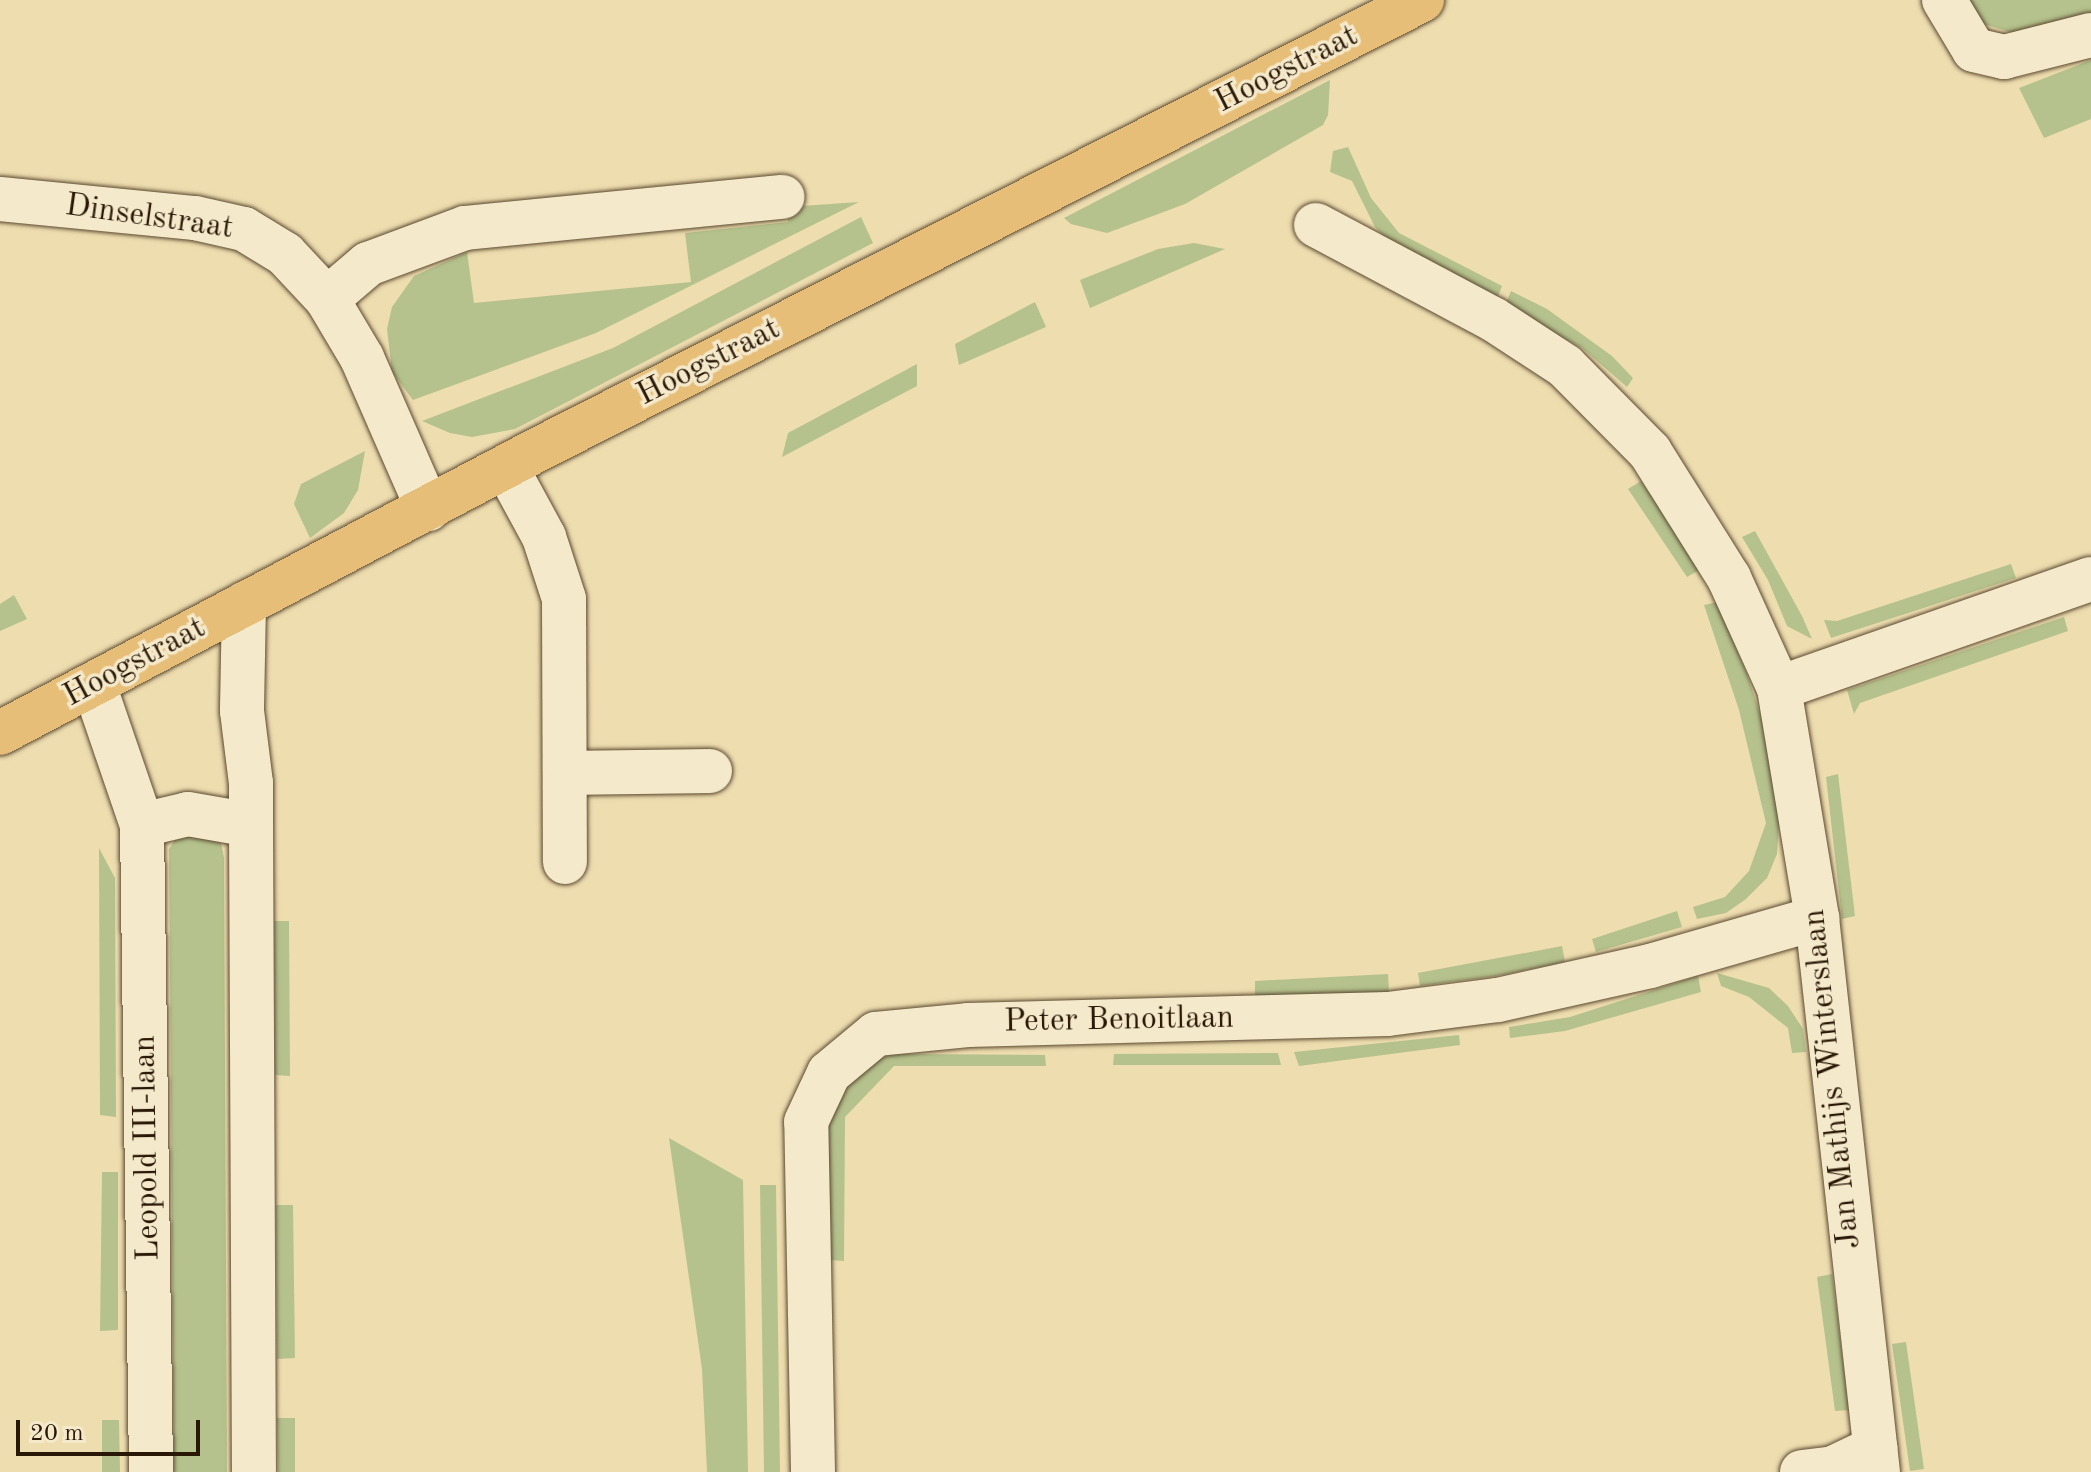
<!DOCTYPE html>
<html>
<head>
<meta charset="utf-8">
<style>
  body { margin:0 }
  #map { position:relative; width:2091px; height:1472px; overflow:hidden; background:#eeddaf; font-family:"Old Standard TT",serif }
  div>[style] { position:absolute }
  .green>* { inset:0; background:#b5c28d }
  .roads { filter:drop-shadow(0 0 2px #5b4930) drop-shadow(0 0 2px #5b4930) }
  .minor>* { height:44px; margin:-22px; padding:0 22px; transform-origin:22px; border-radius:22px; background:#f4e9cb }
  .major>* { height:44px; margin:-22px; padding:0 22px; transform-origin:22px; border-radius:22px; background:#e7be78 }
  span { translate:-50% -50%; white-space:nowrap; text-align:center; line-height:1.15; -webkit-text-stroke:7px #f4e9cb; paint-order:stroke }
  .street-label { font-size:32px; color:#2a1806 }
  .scale { position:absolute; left:16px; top:1420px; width:184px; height:36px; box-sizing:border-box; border:4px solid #2a1806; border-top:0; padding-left:10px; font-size:24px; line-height:28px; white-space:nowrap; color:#2a1806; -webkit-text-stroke:6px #f4e9cb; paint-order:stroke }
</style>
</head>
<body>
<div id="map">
  <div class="green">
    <i style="clip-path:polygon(1963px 0,2091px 0,2091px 19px,2013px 33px,1980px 23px)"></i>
    <i style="clip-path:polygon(2091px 60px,2091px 119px,2044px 138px,2019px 88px)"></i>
    <i style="clip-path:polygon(1330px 80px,1328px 115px,1323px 125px,1185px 204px,1107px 233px,1071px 224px,1064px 218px)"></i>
    <i style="clip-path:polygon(1348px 147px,1371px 198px,1399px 233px,1502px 286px,1497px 299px,1389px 242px,1375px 227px,1352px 181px,1330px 172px,1333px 151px)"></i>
    <i style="clip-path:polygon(859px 202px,596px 333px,413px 400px,392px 372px,387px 329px,392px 307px,414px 276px,467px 252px,474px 303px,691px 282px,685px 233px,788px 222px,787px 207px)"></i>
    <i style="clip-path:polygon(861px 217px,873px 243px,515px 429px,472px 437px,450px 433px,422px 421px,613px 348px)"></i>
    <i style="clip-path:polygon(1194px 243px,1225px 249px,1090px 308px,1080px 280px,1158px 249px)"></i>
    <i style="clip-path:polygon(1511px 291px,1547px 309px,1612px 356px,1633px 378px,1627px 387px,1582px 348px,1505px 306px)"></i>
    <i style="clip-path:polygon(1035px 302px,1046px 327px,959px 365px,955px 344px)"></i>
    <i style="clip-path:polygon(917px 364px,917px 386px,782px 457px,788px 433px)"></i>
    <i style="clip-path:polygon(365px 451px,358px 490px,344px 513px,310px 538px,294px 504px,301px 484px)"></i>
    <i style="clip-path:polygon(1641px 481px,1701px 569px,1687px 577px,1628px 489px)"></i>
    <i style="clip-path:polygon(1755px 531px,1802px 616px,1812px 639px,1787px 626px,1768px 580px,1742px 537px)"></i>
    <i style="clip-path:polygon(2011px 564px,2016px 578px,1831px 638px,1824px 620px,1837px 621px)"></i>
    <i style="clip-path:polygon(14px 595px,27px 619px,0 631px,0 604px)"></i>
    <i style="clip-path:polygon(1717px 602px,1747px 674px,1766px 732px,1779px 820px,1777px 854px,1767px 878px,1746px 899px,1726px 913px,1697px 919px,1693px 907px,1725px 897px,1749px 871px,1766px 823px,1739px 710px,1704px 605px)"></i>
    <i style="clip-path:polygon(2064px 617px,2068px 631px,1860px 703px,1854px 714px,1847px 690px)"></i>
    <i style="clip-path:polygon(1838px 774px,1855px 916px,1842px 919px,1826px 777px)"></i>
    <i style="clip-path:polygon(179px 834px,206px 835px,221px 843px,224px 858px,227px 1472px,174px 1472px,169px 849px)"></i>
    <i style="clip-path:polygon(99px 848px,115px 878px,116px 1117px,100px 1115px)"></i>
    <i style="clip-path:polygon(1677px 911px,1682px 927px,1596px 952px,1592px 939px)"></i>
    <i style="clip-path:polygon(274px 921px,289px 921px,290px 1076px,275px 1075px)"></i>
    <i style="clip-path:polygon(1562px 946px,1565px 962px,1496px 976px,1420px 986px,1418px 973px)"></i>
    <i style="clip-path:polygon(1717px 973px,1769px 988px,1788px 1006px,1803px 1029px,1806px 1052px,1792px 1053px,1788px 1028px,1749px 997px,1721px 986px)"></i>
    <i style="clip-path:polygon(1388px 974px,1389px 992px,1255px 998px,1255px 981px)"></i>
    <i style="clip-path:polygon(1698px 976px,1701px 992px,1565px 1031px,1510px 1038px,1509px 1027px,1570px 1017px)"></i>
    <i style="clip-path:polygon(1459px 1035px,1460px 1045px,1299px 1066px,1294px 1052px)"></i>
    <i style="clip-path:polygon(1278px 1053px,1281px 1065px,1113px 1065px,1114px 1054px)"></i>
    <i style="clip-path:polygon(892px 1054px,1045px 1055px,1046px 1066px,894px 1066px,845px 1117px,844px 1261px,830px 1260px,826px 1131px,836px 1101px,863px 1066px)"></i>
    <i style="clip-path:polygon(669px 1138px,743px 1180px,748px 1472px,707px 1472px,702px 1369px)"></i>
    <i style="clip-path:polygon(102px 1172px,118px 1172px,118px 1330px,100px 1331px)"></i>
    <i style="clip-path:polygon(760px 1185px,776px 1185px,780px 1472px,764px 1472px)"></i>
    <i style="clip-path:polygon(276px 1205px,293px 1205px,295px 1358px,277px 1359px)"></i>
    <i style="clip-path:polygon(1832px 1274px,1849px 1410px,1835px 1411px,1817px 1277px)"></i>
    <i style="clip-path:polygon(1906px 1342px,1924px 1469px,1910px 1471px,1892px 1344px)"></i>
    <i style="clip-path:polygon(277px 1418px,295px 1418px,295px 1472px,278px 1472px)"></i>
    <i style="clip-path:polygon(102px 1420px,119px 1420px,120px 1472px,102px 1472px)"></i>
  </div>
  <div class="roads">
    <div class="minor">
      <i style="left:1944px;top:0;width:58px;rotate:59deg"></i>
      <i style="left:1974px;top:50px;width:31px;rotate:13deg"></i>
      <i style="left:2004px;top:57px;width:90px;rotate:-14.2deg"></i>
      <i style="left:0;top:199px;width:196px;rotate:5.6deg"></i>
      <i style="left:195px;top:218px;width:50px;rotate:12.7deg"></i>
      <i style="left:244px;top:229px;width:48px;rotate:31.4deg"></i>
      <i style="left:285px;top:254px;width:62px;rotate:47deg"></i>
      <i style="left:327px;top:299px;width:69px;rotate:59.3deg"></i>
      <i style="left:362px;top:358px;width:165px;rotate:66.4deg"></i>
      <i style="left:1316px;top:225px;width:200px;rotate:28deg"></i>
      <i style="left:1493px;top:319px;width:86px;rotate:33.1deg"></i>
      <i style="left:1565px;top:366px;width:121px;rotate:45.3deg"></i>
      <i style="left:1650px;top:452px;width:149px;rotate:57.9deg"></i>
      <i style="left:1729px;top:578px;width:121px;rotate:65.6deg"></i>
      <i style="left:1779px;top:688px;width:233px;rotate:80.6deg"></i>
      <i style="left:1817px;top:918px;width:557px;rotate:83.72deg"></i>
      <i style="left:327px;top:299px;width:54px;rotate:-40.5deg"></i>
      <i style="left:368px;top:264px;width:103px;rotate:-20.4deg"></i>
      <i style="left:465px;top:228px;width:319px;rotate:-5.6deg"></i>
      <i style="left:506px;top:467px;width:80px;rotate:61.5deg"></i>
      <i style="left:544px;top:537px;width:65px;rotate:72.1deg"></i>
      <i style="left:564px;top:599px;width:263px;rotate:89.8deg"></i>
      <i style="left:244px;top:604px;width:107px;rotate:91.1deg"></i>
      <i style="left:242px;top:711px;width:73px;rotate:82.9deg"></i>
      <i style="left:251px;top:783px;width:40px;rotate:90deg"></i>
      <i style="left:251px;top:823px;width:649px;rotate:89.74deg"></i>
      <i style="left:94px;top:685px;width:148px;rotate:71.1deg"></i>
      <i style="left:142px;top:825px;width:647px;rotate:89.2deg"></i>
      <i style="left:1779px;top:688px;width:330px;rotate:-19.3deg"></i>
      <i style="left:566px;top:773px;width:144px;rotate:-0.8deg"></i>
      <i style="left:142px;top:825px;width:47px;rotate:-13.4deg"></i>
      <i style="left:188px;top:814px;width:64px;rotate:9.9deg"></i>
      <i style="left:813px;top:1472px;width:350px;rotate:-91.1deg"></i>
      <i style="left:806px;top:1122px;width:54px;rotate:-64.9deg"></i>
      <i style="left:829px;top:1073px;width:61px;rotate:-39.7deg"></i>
      <i style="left:876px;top:1034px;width:92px;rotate:-5.6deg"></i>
      <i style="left:968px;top:1025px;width:420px;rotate:-1.5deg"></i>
      <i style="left:1388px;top:1014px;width:111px;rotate:-7.3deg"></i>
      <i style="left:1498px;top:1000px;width:156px;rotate:-12.6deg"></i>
      <i style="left:1650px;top:966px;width:174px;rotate:-16deg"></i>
      <i style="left:1802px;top:1472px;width:31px;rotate:-7deg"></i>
      <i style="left:1833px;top:1468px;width:47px;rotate:-25.5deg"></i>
    </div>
    <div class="major">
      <i style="left:0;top:733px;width:607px;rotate:-27.79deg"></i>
      <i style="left:537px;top:450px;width:993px;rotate:-26.95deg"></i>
    </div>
  </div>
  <div class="street-label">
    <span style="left:1287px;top:70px;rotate:-27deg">Hoogstraat</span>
    <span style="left:149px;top:218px;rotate:8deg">Dinselstraat</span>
    <span style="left:709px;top:363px;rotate:-27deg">Hoogstraat</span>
    <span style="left:135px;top:663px;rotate:-28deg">Hoogstraat</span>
    <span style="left:1119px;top:1021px;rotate:-1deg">Peter Benoitlaan</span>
    <span style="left:1833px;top:1079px;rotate:-96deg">Jan Mathijs Winterslaan</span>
    <span style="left:148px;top:1148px;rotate:-91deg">Leopold III-laan</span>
  </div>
  <div class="scale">20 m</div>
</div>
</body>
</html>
